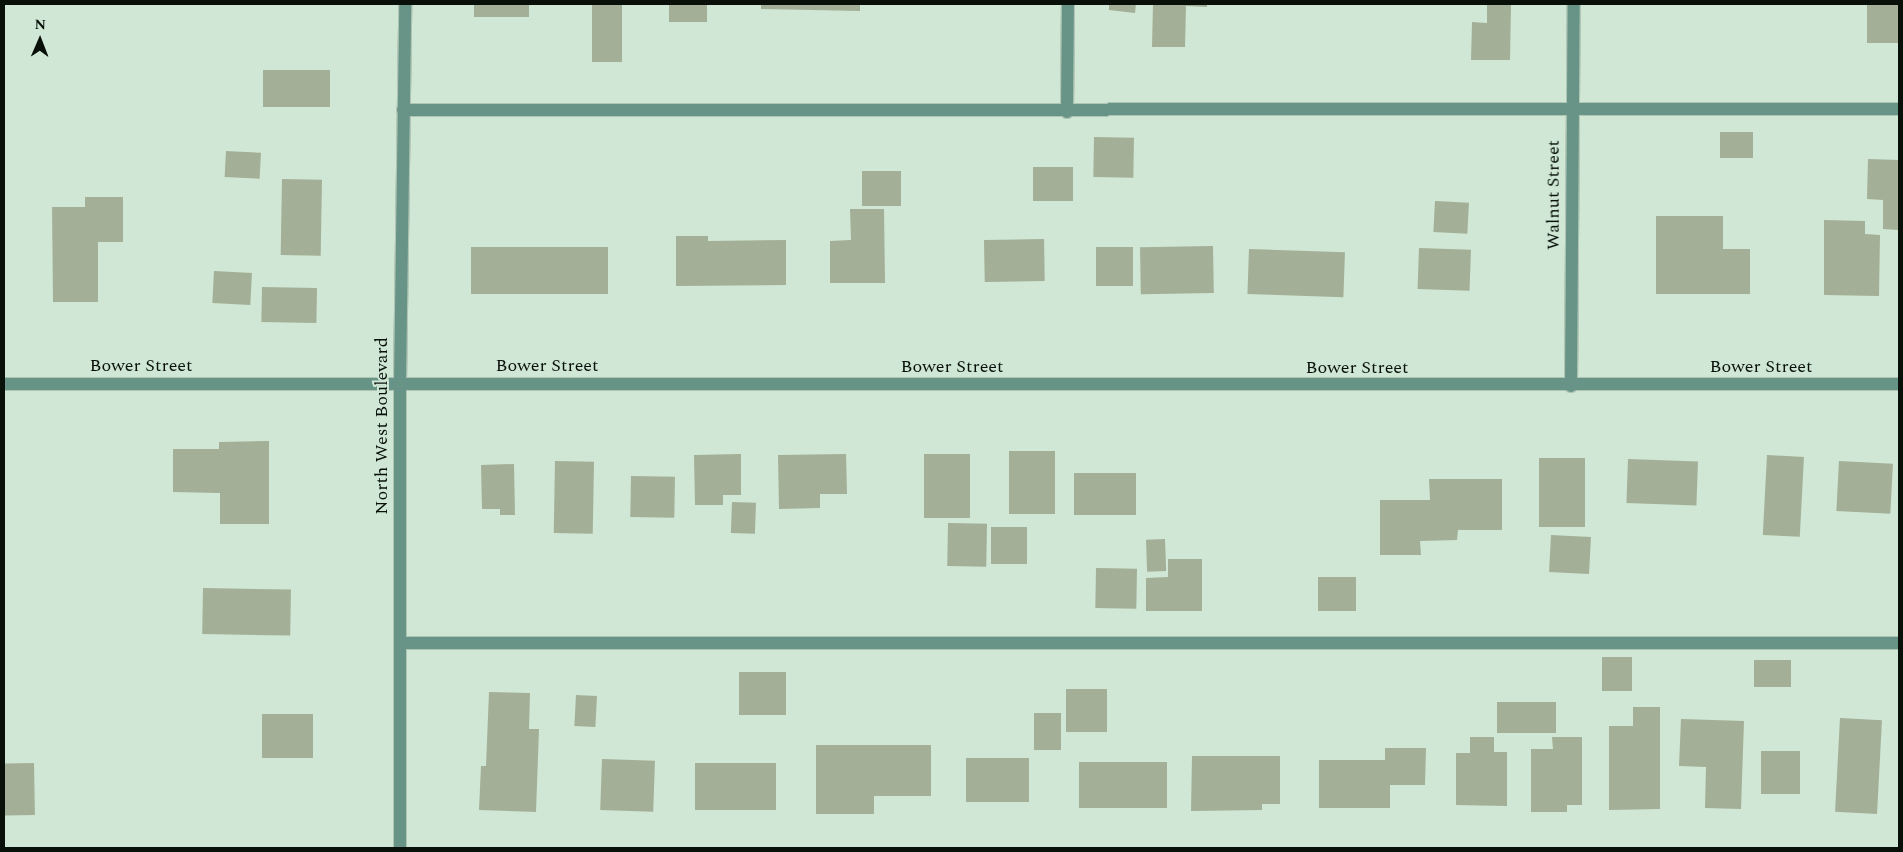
<!DOCTYPE html>
<style>
body{margin:0}
#map{position:relative;width:1903px;height:852px;overflow:hidden;background:#cfe7d4;font-family:Spectral,serif}
div>[style]{position:absolute}
[style*='--x']{left:calc(var(--x)*1px);top:calc(var(--y)*1px);width:calc(var(--w)*1px);rotate:calc(var(--a)*1deg)}
.building>*{inset:0;background:#a4af97;transform-origin:0 0}
.roads{filter:drop-shadow(1px 0 #afc5b4) drop-shadow(-1px 0 #afc5b4) drop-shadow(0 1px #afc5b4) drop-shadow(0 -1px #afc5b4)}
.minor>*{height:12px;margin:-6px;padding:0 6px;transform-origin:6px;border-radius:6px;background:#689387}
span{translate:-50% -50%;white-space:nowrap;text-align:center;line-height:1.15;-webkit-text-stroke:4px #cfe7d4;paint-order:stroke}
.street-label{font-size:18px;color:#081009}
.frame{position:absolute;inset:0;border:5px solid #081009;pointer-events:none}
.north{position:absolute;left:15px;top:15px;width:50px;height:50px;-webkit-text-stroke:4px #cfe7d4;paint-order:stroke;rotate:1deg;font-size:14px;font-weight:700;line-height:20px;text-align:center;color:#081009}
.north::after{content:'';display:block;margin:auto;width:18px;height:22px;background:#081009;clip-path:polygon(50% 0,100% 100%,50% 72%,0 100%)}
</style>
<div id="map">
<div class="building">
<div style="left:474px;top:4px;width:55px;height:13px"></div>
<div style="left:592px;top:4px;width:30px;height:58px"></div>
<div style="left:669px;top:4px;width:38px;height:18px"></div>
<div style="clip-path:polygon(761px 4px,860px 4px,860px 11px,761px 9px)"></div>
<div style="clip-path:polygon(1109px 4px,1136px 4px,1135px 13px,1109px 10px)"></div>
<div style="clip-path:polygon(1153px 4px,1207px 4px,1207px 7px,1186px 6px,1185px 47px,1152px 47px)"></div>
<div style="clip-path:polygon(1487px 4px,1511px 4px,1510px 60px,1471px 60px,1472px 22px,1487px 23px)"></div>
<div style="left:1867px;top:4px;width:32px;height:39px"></div>
<div style="left:263px;top:70px;width:67px;height:37px"></div>
<div style="left:1720px;top:132px;width:33px;height:26px"></div>
<div style="left:1094px;top:137px;width:40px;height:40px;rotate:1deg"></div>
<div style="left:226px;top:151px;width:35px;height:26px;rotate:3deg"></div>
<div style="clip-path:polygon(1868px 159px,1899px 160px,1899px 230px,1883px 229px,1883px 200px,1867px 199px)"></div>
<div style="left:1033px;top:167px;width:40px;height:34px"></div>
<div style="left:862px;top:171px;width:39px;height:35px"></div>
<div style="left:282px;top:179px;width:40px;height:76px;rotate:1deg"></div>
<div style="clip-path:polygon(85px 197px,123px 197px,123px 242px,98px 242px,98px 302px,53px 302px,52px 207px,85px 207px)"></div>
<div style="left:1435px;top:201px;width:34px;height:31px;rotate:3deg"></div>
<div style="clip-path:polygon(850px 209px,884px 209px,885px 283px,830px 283px,830px 241px,851px 240px)"></div>
<div style="clip-path:polygon(1656px 216px,1723px 216px,1723px 249px,1750px 249px,1750px 294px,1656px 294px)"></div>
<div style="clip-path:polygon(1824px 220px,1865px 221px,1865px 234px,1880px 235px,1879px 296px,1824px 295px)"></div>
<div style="clip-path:polygon(676px 236px,708px 236px,708px 241px,786px 240px,786px 285px,676px 286px)"></div>
<div style="left:1044px;top:239px;width:42px;height:60px;rotate:89deg"></div>
<div style="left:1213px;top:246px;width:47px;height:73px;rotate:89deg"></div>
<div style="left:471px;top:247px;width:137px;height:47px"></div>
<div style="left:1133px;top:247px;width:39px;height:37px;rotate:90deg"></div>
<div style="left:1419px;top:248px;width:52px;height:41px;rotate:2deg"></div>
<div style="left:1249px;top:249px;width:96px;height:45px;rotate:2deg"></div>
<div style="left:214px;top:271px;width:38px;height:32px;rotate:3deg"></div>
<div style="left:262px;top:287px;width:55px;height:35px;rotate:1deg"></div>
<div style="clip-path:polygon(269px 441px,269px 524px,220px 524px,220px 493px,173px 492px,173px 449px,219px 449px,219px 442px)"></div>
<div style="left:1009px;top:451px;width:46px;height:63px"></div>
<div style="clip-path:polygon(741px 454px,741px 495px,723px 495px,723px 505px,695px 505px,694px 455px)"></div>
<div style="clip-path:polygon(846px 454px,847px 494px,820px 494px,820px 508px,779px 509px,778px 455px)"></div>
<div style="left:924px;top:454px;width:46px;height:64px"></div>
<div style="left:1767px;top:455px;width:37px;height:80px;rotate:3deg"></div>
<div style="left:1539px;top:458px;width:46px;height:69px"></div>
<div style="left:1628px;top:459px;width:70px;height:44px;rotate:2deg"></div>
<div style="left:555px;top:461px;width:39px;height:72px;rotate:1deg"></div>
<div style="left:1839px;top:461px;width:54px;height:50px;rotate:3deg"></div>
<div style="clip-path:polygon(514px 464px,515px 515px,500px 515px,500px 509px,482px 509px,481px 465px)"></div>
<div style="left:1074px;top:473px;width:62px;height:42px"></div>
<div style="left:631px;top:476px;width:44px;height:41px;rotate:1deg"></div>
<div style="clip-path:polygon(1429px 479px,1502px 479px,1502px 530px,1458px 530px,1457px 540px,1420px 541px,1421px 555px,1380px 555px,1380px 500px,1430px 500px)"></div>
<div style="left:732px;top:502px;width:24px;height:31px;rotate:2deg"></div>
<div style="left:948px;top:523px;width:39px;height:43px;rotate:1deg"></div>
<div style="left:991px;top:527px;width:36px;height:37px"></div>
<div style="left:1551px;top:535px;width:40px;height:37px;rotate:3deg"></div>
<div style="left:1165px;top:539px;width:32px;height:19px;rotate:88deg"></div>
<div style="clip-path:polygon(1168px 559px,1202px 559px,1202px 611px,1146px 611px,1146px 578px,1168px 577px)"></div>
<div style="left:1096px;top:568px;width:41px;height:40px;rotate:1deg"></div>
<div style="left:1318px;top:577px;width:38px;height:34px"></div>
<div style="left:203px;top:588px;width:88px;height:46px;rotate:1deg"></div>
<div style="left:1602px;top:657px;width:30px;height:34px"></div>
<div style="left:1754px;top:660px;width:37px;height:27px"></div>
<div style="left:739px;top:672px;width:47px;height:43px"></div>
<div style="left:1066px;top:689px;width:41px;height:43px"></div>
<div style="clip-path:polygon(489px 692px,530px 693px,529px 729px,539px 729px,536px 812px,479px 810px,481px 766px,486px 766px)"></div>
<div style="left:576px;top:695px;width:21px;height:31px;rotate:3deg"></div>
<div style="left:1497px;top:702px;width:59px;height:31px"></div>
<div style="clip-path:polygon(1633px 707px,1660px 707px,1660px 809px,1609px 810px,1609px 726px,1633px 726px)"></div>
<div style="left:1034px;top:713px;width:27px;height:37px"></div>
<div style="left:313px;top:714px;width:44px;height:51px;rotate:90deg"></div>
<div style="left:1840px;top:718px;width:42px;height:94px;rotate:3deg"></div>
<div style="clip-path:polygon(1681px 719px,1744px 721px,1741px 809px,1705px 808px,1706px 767px,1679px 766px)"></div>
<div style="clip-path:polygon(1470px 737px,1494px 737px,1494px 752px,1507px 752px,1507px 806px,1456px 805px,1456px 753px,1470px 753px)"></div>
<div style="clip-path:polygon(1552px 737px,1582px 737px,1582px 805px,1567px 805px,1567px 812px,1531px 812px,1531px 749px,1553px 749px)"></div>
<div style="clip-path:polygon(816px 745px,931px 745px,931px 796px,874px 796px,874px 814px,816px 814px)"></div>
<div style="clip-path:polygon(1385px 748px,1426px 748px,1425px 785px,1390px 785px,1390px 808px,1319px 808px,1319px 760px,1385px 760px)"></div>
<div style="left:1761px;top:751px;width:39px;height:43px"></div>
<div style="clip-path:polygon(1192px 756px,1280px 756px,1280px 804px,1262px 804px,1262px 810px,1191px 811px)"></div>
<div style="left:966px;top:758px;width:63px;height:44px"></div>
<div style="left:602px;top:759px;width:53px;height:51px;rotate:2deg"></div>
<div style="left:1079px;top:762px;width:88px;height:46px"></div>
<div style="left:34px;top:763px;width:52px;height:30px;rotate:89deg"></div>
<div style="left:695px;top:763px;width:81px;height:47px"></div>
</div>
<div class="roads">
<div class="minor">
<div style="--x:403;--y:110;--w:1496;--a:-0.04"></div>
<div style="--x:1067;--y:112;--w:108;--a:-89.5"></div>
<div style="--x:4;--y:384;--w:1895;--a:0"></div>
<div style="--x:1571;--y:386;--w:382;--a:-89.6"></div>
<div style="--x:400;--y:643;--w:1499;--a:0"></div>
<div style="--x:400;--y:848;--w:465;--a:-90"></div>
<div style="--x:400;--y:383;--w:379;--a:-89.2"></div>
</div>
</div>
<div class="street-label">
<span style="left:1554px;top:195px;rotate:-90deg">Walnut Street</span>
<span style="left:141px;top:366px">Bower Street</span>
<span style="left:547px;top:366px">Bower Street</span>
<span style="left:952px;top:367px">Bower Street</span>
<span style="left:1761px;top:367px">Bower Street</span>
<span style="left:1357px;top:368px">Bower Street</span>
<span style="left:382px;top:426px;rotate:-90deg">North West Boulevard</span>
</div>
<div class="frame"></div>
<div class="north">N</div>
</div>
